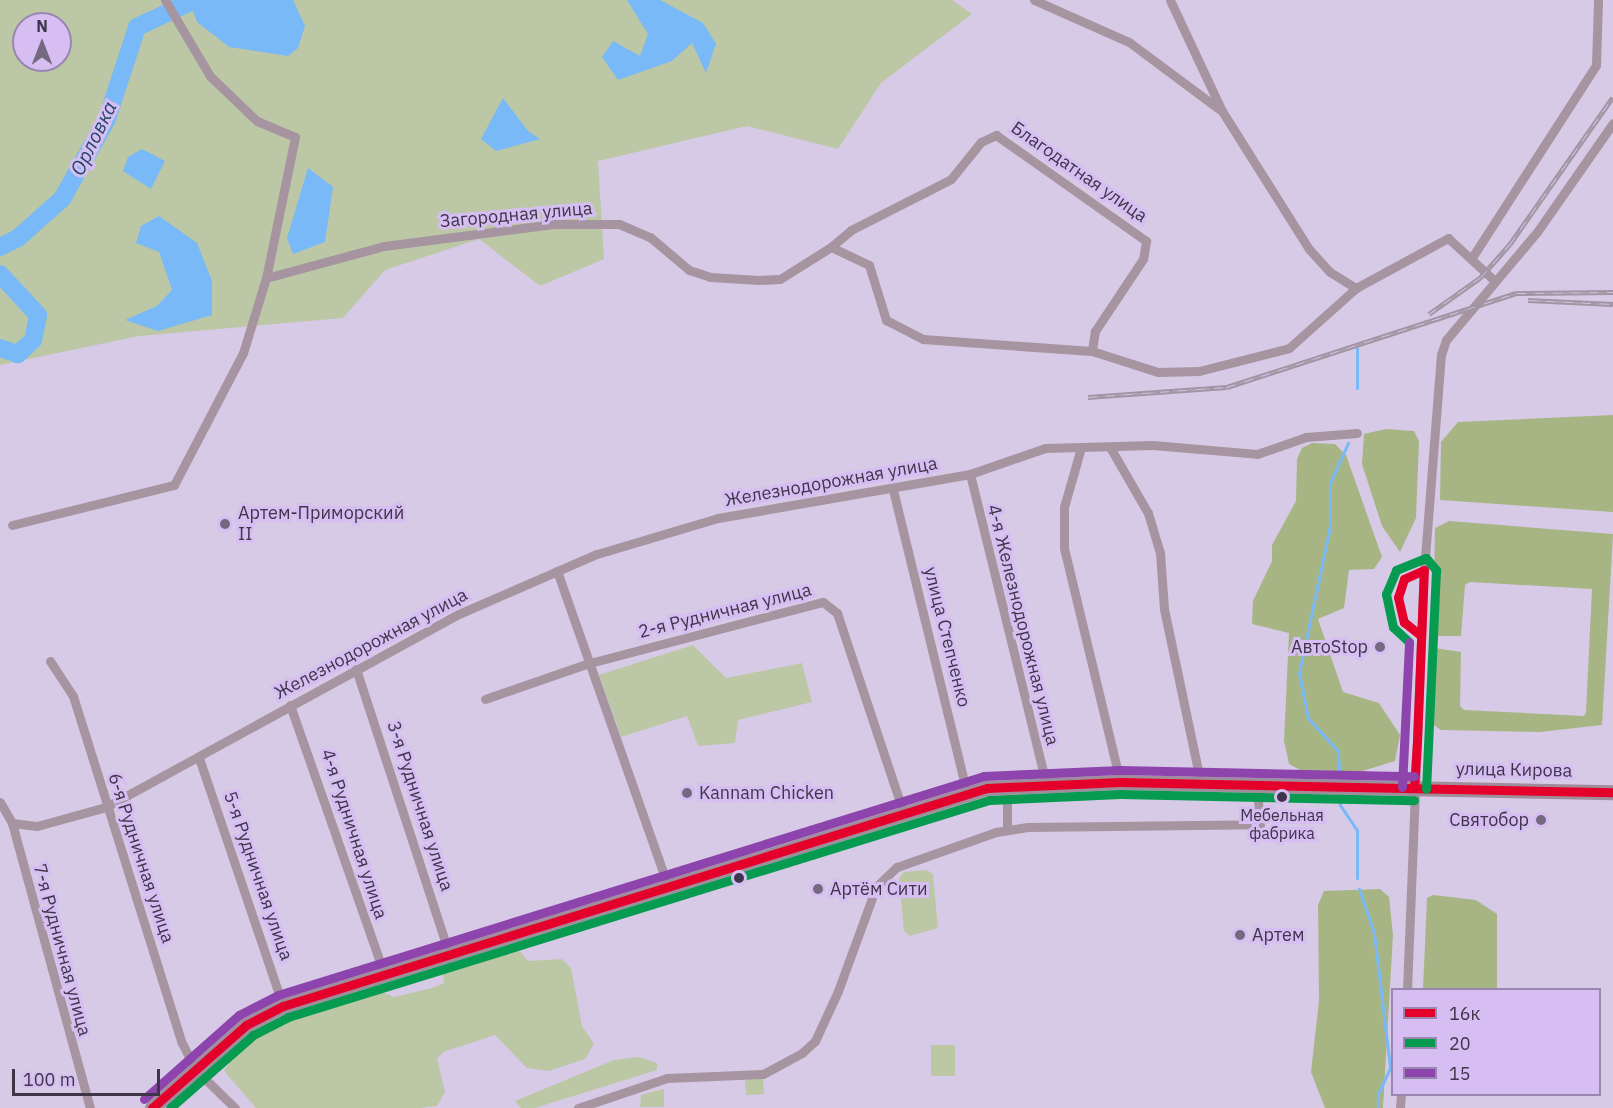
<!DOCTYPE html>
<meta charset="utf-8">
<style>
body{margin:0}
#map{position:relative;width:1613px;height:1108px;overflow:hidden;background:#d7cae6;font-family:"IBM Plex Sans",sans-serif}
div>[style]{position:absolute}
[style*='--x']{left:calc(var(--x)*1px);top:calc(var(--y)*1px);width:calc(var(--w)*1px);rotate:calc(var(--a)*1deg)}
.green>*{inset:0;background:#bcc8a5;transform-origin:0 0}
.forest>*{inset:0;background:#a7b584}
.water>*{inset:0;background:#79b9f7}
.stream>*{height:3px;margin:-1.5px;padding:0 1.5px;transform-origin:1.5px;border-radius:1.5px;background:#79b9f7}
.river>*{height:18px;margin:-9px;padding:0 9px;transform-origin:9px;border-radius:9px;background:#79b9f7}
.minor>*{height:9px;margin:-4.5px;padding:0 4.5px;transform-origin:4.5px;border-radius:4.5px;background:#a695a0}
.primary>*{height:15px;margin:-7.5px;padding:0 7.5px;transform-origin:7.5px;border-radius:7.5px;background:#a08d9b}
.rail>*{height:5px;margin-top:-2.5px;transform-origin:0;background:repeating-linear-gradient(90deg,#d6bef2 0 9px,#a195a2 0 18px);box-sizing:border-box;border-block:2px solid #a195a2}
.bus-1>*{height:9px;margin:-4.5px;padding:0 4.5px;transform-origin:4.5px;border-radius:4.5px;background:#e4002b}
.bus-2>*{height:9px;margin:-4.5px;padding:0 4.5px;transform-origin:4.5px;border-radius:4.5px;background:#069b50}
.bus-3>*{height:9px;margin:-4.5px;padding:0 4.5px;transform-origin:4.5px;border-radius:4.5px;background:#8e44ad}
.dots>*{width:16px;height:16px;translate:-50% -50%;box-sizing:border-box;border:3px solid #d6bef2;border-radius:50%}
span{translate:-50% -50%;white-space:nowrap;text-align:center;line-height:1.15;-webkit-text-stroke:6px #d6bef2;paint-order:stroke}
.bus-label{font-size:16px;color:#3f354a}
.street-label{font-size:18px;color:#3f354a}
.poi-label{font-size:18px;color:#3f354a}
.left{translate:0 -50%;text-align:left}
.right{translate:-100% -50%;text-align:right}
.water-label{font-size:20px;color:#214767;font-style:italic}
.legend{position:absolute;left:1391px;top:988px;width:210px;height:108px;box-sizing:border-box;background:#d6bef2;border:2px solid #9a87af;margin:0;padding:8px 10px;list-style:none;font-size:18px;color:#3f354a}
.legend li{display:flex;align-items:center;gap:12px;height:30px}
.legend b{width:30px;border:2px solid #9a87af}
.north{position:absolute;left:12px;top:12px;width:60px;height:60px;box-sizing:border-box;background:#d6bef2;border:2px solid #9a87af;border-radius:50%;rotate:0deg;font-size:16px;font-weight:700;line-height:24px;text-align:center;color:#3f354a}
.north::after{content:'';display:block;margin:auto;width:21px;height:27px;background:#746981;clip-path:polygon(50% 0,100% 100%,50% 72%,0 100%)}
.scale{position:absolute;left:12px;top:1069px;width:148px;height:27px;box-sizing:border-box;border:3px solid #3f354a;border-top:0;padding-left:8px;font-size:18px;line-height:21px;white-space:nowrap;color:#3f354a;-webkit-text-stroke:4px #d6bef2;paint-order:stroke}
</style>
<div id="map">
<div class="green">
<div style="clip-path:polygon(evenodd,0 0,952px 0,972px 14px,881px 83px,838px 149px,747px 126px,598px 161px,604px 259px,540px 286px,479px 239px,385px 270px,343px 318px,139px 336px,0 365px,0 0,24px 24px,60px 24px,60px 60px,24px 60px,24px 24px)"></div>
<div style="clip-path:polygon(693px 645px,726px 678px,802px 663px,812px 702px,738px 720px,735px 743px,698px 746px,687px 716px,621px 737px,599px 675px)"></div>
<div style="clip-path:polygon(927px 870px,933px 874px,938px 928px,910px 936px,904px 931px,899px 878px,904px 872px)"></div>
<div style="clip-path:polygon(517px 948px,528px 961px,562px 959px,571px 968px,582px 1026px,594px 1044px,585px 1059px,549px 1071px,527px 1068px,495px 1035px,443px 1052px,437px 1059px,445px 1092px,437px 1106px,420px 1108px,256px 1108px,224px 1071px,239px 1048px,299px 1016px,377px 990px,394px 997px,432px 988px,444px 983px,442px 969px)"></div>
<div style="left:931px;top:1045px;width:24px;height:31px"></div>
<div style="clip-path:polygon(639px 1057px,657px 1063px,657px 1070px,535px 1108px,521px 1108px,515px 1101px,614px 1060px)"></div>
<div style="left:763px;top:1078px;width:16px;height:18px;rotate:86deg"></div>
<div style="clip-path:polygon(664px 1089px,664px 1107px,640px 1107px,641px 1095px)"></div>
</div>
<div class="forest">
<div style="clip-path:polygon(1613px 415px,1613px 512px,1440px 500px,1441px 442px,1458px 422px)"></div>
<div style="clip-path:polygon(1386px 429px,1414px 431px,1419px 441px,1416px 518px,1400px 552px,1382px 526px,1362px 464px,1364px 434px)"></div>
<div style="clip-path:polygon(1312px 443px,1335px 444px,1346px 455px,1382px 557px,1374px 569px,1349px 570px,1344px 608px,1318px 619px,1343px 692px,1379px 703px,1400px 735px,1395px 761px,1353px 774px,1304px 772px,1289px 764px,1284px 741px,1289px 633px,1252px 624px,1253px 601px,1272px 561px,1272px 545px,1296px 501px,1297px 459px,1302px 448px)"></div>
<div style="clip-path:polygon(1449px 521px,1613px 534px,1602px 725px,1540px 732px,1441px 730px,1428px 721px,1429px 652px,1435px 648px,1461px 652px,1460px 706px,1464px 710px,1584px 716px,1586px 712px,1592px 589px,1470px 582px,1465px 585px,1461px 636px,1433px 636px,1435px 528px)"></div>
<div style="clip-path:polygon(1324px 891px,1380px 889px,1389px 897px,1393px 935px,1383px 1108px,1325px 1108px,1311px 1072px,1319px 1001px,1318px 905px)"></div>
<div style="clip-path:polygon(1433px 895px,1476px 900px,1497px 914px,1497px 989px,1423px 989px,1427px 898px)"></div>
</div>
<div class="water">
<div style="clip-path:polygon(189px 0,293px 0,305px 26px,298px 48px,288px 56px,229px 47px,197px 22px)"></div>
<div style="clip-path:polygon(627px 0,660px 0,703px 23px,716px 44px,706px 73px,692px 43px,672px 61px,618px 80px,602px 57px,613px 41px,640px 56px,648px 34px)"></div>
<div style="clip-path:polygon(503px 98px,528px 131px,540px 139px,496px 151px,481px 139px)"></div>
<div style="clip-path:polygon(142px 149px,165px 161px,151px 189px,123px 171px,128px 157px)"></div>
<div style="clip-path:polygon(308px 168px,333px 187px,325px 242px,293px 254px,287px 238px)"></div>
<div style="clip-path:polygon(159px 216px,197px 243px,212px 281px,212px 315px,158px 331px,125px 320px,157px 306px,172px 290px,159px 252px,136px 243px,141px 226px)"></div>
</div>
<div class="stream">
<div style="--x:1357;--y:348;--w:40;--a:90"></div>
<div style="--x:1340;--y:783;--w:32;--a:-94"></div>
<div style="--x:1338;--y:751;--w:45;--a:-132.3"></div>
<div style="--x:1308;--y:718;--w:46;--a:-101.3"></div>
<div style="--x:1299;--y:673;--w:150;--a:-78.1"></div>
<div style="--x:1330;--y:526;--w:43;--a:-90"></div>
<div style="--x:1330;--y:483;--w:44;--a:-65.8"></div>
<div style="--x:1340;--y:793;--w:12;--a:90"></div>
<div style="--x:1340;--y:805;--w:30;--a:56"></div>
<div style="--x:1357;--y:830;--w:48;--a:90"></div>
<div style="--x:1359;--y:889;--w:46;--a:71.2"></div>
<div style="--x:1374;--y:933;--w:136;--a:83.2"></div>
<div style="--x:1390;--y:1068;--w:29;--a:115"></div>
<div style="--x:1378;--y:1094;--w:14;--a:90"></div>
</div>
<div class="river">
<div style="--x:0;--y:247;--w:20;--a:-27"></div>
<div style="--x:18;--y:238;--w:59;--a:-41.6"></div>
<div style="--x:62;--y:199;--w:92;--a:-60.6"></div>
<div style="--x:107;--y:119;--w:97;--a:-71.9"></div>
<div style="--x:137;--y:27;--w:64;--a:-25"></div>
<div style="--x:0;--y:274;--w:56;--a:47.2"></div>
<div style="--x:38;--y:315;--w:25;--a:101"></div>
<div style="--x:33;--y:340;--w:21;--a:137"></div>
<div style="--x:18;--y:354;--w:19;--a:-162"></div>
</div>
<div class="minor">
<div style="--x:165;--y:0;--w:88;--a:59.4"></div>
<div style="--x:210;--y:76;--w:65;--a:43.8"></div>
<div style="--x:257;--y:121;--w:41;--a:22.8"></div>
<div style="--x:295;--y:137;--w:144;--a:101.6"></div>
<div style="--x:1034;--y:0;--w:104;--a:23.9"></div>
<div style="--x:1129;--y:42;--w:112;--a:36.7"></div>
<div style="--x:1170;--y:0;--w:123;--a:64.9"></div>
<div style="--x:1222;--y:111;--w:163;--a:57.8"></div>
<div style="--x:1309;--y:249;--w:31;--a:48"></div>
<div style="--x:1330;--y:272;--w:31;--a:32"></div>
<div style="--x:1356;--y:288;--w:105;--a:-28.5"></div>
<div style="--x:1448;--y:238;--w:64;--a:42.5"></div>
<div style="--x:831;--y:247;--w:26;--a:-40"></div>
<div style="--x:851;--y:230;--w:112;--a:-27"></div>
<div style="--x:951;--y:179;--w:48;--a:-51"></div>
<div style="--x:981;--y:142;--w:17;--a:-25"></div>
<div style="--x:996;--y:135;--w:184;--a:35.2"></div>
<div style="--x:1146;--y:241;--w:18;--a:99"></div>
<div style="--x:1143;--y:259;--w:87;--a:123.7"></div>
<div style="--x:1095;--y:331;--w:20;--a:99"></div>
<div style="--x:1473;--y:256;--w:227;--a:-57.2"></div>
<div style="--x:1596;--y:65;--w:65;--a:-88.2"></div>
<div style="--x:1111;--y:449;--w:74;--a:60"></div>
<div style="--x:1148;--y:513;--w:42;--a:73.3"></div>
<div style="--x:1160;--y:553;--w:56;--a:85.9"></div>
<div style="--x:1164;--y:609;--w:180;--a:78.1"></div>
<div style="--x:1080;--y:451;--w:58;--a:105.9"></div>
<div style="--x:1064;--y:507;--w:41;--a:90"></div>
<div style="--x:1064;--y:548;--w:241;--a:76.5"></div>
<div style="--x:970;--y:474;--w:318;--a:76.2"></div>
<div style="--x:893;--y:490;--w:312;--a:76.3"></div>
<div style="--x:12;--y:525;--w:167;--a:-13.9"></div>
<div style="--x:174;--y:485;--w:149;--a:-62.4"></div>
<div style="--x:243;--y:353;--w:78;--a:-73"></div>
<div style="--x:266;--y:278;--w:122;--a:-15.2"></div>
<div style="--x:384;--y:246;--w:171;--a:-7.4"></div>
<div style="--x:554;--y:224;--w:65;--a:0"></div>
<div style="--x:619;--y:224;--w:34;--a:23"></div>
<div style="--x:650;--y:237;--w:51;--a:40.2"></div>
<div style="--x:689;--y:270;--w:22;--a:18"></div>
<div style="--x:710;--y:277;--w:49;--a:3.5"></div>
<div style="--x:759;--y:280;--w:21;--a:-3"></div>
<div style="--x:780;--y:279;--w:60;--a:-32.1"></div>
<div style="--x:831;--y:247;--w:42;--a:25.3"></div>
<div style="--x:869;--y:265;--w:58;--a:72.8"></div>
<div style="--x:886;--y:320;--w:42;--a:27.2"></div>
<div style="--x:923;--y:339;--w:169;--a:4.1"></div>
<div style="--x:1092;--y:351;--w:69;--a:17.7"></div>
<div style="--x:1158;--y:372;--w:41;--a:-1.4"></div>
<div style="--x:1199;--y:371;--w:93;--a:-14.3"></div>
<div style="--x:1289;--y:348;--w:90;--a:-41.8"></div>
<div style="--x:557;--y:571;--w:334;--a:70.6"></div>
<div style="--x:50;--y:661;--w:42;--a:56.7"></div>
<div style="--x:73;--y:696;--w:364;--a:72.6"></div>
<div style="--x:182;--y:1043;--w:29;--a:63"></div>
<div style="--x:195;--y:1069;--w:56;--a:44.3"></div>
<div style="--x:356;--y:669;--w:300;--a:71.9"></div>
<div style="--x:485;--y:699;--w:107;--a:-19.1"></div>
<div style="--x:586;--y:664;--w:245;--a:-14.7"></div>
<div style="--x:823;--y:602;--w:18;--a:38"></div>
<div style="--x:837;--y:613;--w:212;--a:71.6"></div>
<div style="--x:290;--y:705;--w:285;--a:70.7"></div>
<div style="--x:199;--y:758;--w:262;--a:71.3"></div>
<div style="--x:1007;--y:785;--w:45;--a:90"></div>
<div style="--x:0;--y:802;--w:24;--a:60"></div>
<div style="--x:12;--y:823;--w:295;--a:74.7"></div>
<div style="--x:12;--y:823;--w:25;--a:7"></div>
<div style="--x:37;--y:826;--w:72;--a:-15.4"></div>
<div style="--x:106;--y:807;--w:405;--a:-28.7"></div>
<div style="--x:461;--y:613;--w:148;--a:-23.5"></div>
<div style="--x:597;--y:554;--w:126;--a:-16.6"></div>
<div style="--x:718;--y:518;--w:256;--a:-9.9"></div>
<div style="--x:970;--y:474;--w:79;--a:-19.1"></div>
<div style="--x:1045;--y:448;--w:108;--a:-1.6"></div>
<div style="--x:1153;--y:445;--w:104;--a:4.9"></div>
<div style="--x:1257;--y:454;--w:52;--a:-19.1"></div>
<div style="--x:1306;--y:437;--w:51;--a:-4.5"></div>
<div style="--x:1407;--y:990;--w:420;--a:-87.7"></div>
<div style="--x:1424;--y:570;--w:216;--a:-85.5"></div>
<div style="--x:1441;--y:355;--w:16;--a:-72"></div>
<div style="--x:1446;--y:340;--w:141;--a:-49.9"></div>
<div style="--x:1537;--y:232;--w:133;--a:-55.1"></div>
<div style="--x:578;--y:1108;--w:94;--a:-18.6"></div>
<div style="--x:667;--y:1078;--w:96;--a:-2.4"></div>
<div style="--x:763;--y:1074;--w:44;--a:-28.3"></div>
<div style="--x:802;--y:1053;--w:18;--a:-43"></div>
<div style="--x:815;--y:1041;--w:55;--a:-65.3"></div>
<div style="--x:838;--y:991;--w:111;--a:-69.9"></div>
<div style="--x:876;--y:887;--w:29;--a:-44"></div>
<div style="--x:897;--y:867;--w:105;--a:-19.5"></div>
<div style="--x:996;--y:832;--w:32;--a:-9"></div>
<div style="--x:1028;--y:827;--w:232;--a:-0.7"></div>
<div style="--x:1260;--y:824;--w:37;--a:-95"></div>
<div style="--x:1400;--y:1108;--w:14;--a:-86"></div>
</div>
<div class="primary">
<div style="--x:152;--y:1108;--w:125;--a:-41.4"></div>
<div style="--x:246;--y:1025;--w:42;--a:-27.2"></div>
<div style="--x:283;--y:1006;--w:737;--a:-17.21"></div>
<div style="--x:987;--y:788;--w:133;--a:-2.6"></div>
<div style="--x:1120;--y:782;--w:493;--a:1.2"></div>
</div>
<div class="rail">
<div style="--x:1528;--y:300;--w:85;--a:2.7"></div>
<div style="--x:1429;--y:314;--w:64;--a:-35.4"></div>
<div style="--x:1481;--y:277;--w:44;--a:-48.7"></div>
<div style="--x:1510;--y:244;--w:179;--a:-55"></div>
<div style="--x:1088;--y:397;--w:139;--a:-4.1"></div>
<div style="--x:1227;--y:387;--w:305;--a:-18"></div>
<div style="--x:1517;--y:293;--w:96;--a:-0.6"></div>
</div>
<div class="bus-1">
<div style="--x:1414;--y:788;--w:47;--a:-86.3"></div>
<div style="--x:1417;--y:741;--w:171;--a:-87.7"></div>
<div style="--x:1424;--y:570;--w:22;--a:156"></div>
<div style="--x:1404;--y:579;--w:19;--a:108"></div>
<div style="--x:1398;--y:597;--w:26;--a:77"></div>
<div style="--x:1404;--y:622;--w:22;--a:39"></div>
<div style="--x:152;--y:1108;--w:125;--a:-41.4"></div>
<div style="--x:246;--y:1025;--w:42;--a:-27.2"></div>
<div style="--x:283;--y:1006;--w:737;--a:-17.21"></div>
<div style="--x:987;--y:788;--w:133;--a:-2.6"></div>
<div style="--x:1120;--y:782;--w:493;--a:1.2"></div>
</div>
<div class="bus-2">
<div style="--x:1409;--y:642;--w:22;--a:-137"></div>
<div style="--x:1393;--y:627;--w:34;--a:-102"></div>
<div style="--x:1386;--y:594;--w:26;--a:-67"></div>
<div style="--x:1396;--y:570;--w:32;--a:-22"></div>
<div style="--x:1426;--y:558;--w:16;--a:50"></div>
<div style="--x:1436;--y:570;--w:219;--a:92.6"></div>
<div style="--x:170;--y:1108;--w:111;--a:-41.3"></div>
<div style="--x:253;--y:1035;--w:39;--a:-27"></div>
<div style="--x:288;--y:1017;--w:734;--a:-17.2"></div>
<div style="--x:989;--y:800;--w:131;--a:-2.6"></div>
<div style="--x:1120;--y:794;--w:294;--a:1.2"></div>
</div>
<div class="bus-3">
<div style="--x:1402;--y:787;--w:145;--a:-87.2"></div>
<div style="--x:144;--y:1099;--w:127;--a:-41.5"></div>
<div style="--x:239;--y:1015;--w:44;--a:-27.1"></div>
<div style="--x:278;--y:995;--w:739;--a:-17.23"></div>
<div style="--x:984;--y:776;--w:136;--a:-2.5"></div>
<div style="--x:1120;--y:770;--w:294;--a:1.2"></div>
</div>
<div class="dots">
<div style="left:225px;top:524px;background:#746981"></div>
<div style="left:1380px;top:647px;background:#746981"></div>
<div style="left:687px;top:793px;background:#746981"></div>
<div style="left:1282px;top:797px;background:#3f354a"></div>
<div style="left:1541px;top:820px;background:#746981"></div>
<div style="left:739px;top:878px;background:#3f354a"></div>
<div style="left:818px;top:889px;background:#746981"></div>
<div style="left:1240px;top:935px;background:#746981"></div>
</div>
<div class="bus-label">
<span style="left:1282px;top:824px">Мебельная<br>фабрика</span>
</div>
<div class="street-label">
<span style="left:1079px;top:172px;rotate:35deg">Благодатная улица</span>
<span style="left:516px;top:215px;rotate:-5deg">Загородная улица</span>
<span style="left:831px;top:482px;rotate:-10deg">Железнодорожная улица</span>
<span style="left:725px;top:611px;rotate:-14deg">2-я Рудничная улица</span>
<span style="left:1023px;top:625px;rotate:76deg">4-я Железнодорожная улица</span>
<span style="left:947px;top:637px;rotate:76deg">улица Степченко</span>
<span style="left:371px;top:644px;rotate:-28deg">Железнодорожная улица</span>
<span style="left:1514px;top:770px;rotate:1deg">улица Кирова</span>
<span style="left:420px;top:806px;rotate:72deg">3-я Рудничная улица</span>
<span style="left:354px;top:834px;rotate:72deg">4-я Рудничная улица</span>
<span style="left:141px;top:858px;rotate:72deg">6-я Рудничная улица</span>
<span style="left:258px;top:876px;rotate:71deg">5-я Рудничная улица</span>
<span style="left:62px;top:950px;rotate:75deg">7-я Рудничная улица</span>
</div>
<div class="poi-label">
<span class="left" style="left:238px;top:524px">Артем-Приморский<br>II</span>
<span class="right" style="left:1368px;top:647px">АвтоStop</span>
<span class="left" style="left:699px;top:793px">Kannam Chicken</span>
<span class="right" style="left:1529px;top:820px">Святобор</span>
<span class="left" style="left:830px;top:889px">Артём Сити</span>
<span class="left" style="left:1252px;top:935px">Артем</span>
</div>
<div class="water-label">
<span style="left:93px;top:138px;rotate:-64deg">Орловка</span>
</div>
<ul class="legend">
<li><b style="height:8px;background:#e4002b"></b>16к</li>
<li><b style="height:8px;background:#069b50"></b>20</li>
<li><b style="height:8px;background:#8e44ad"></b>15</li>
</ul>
<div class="north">N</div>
<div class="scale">100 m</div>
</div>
